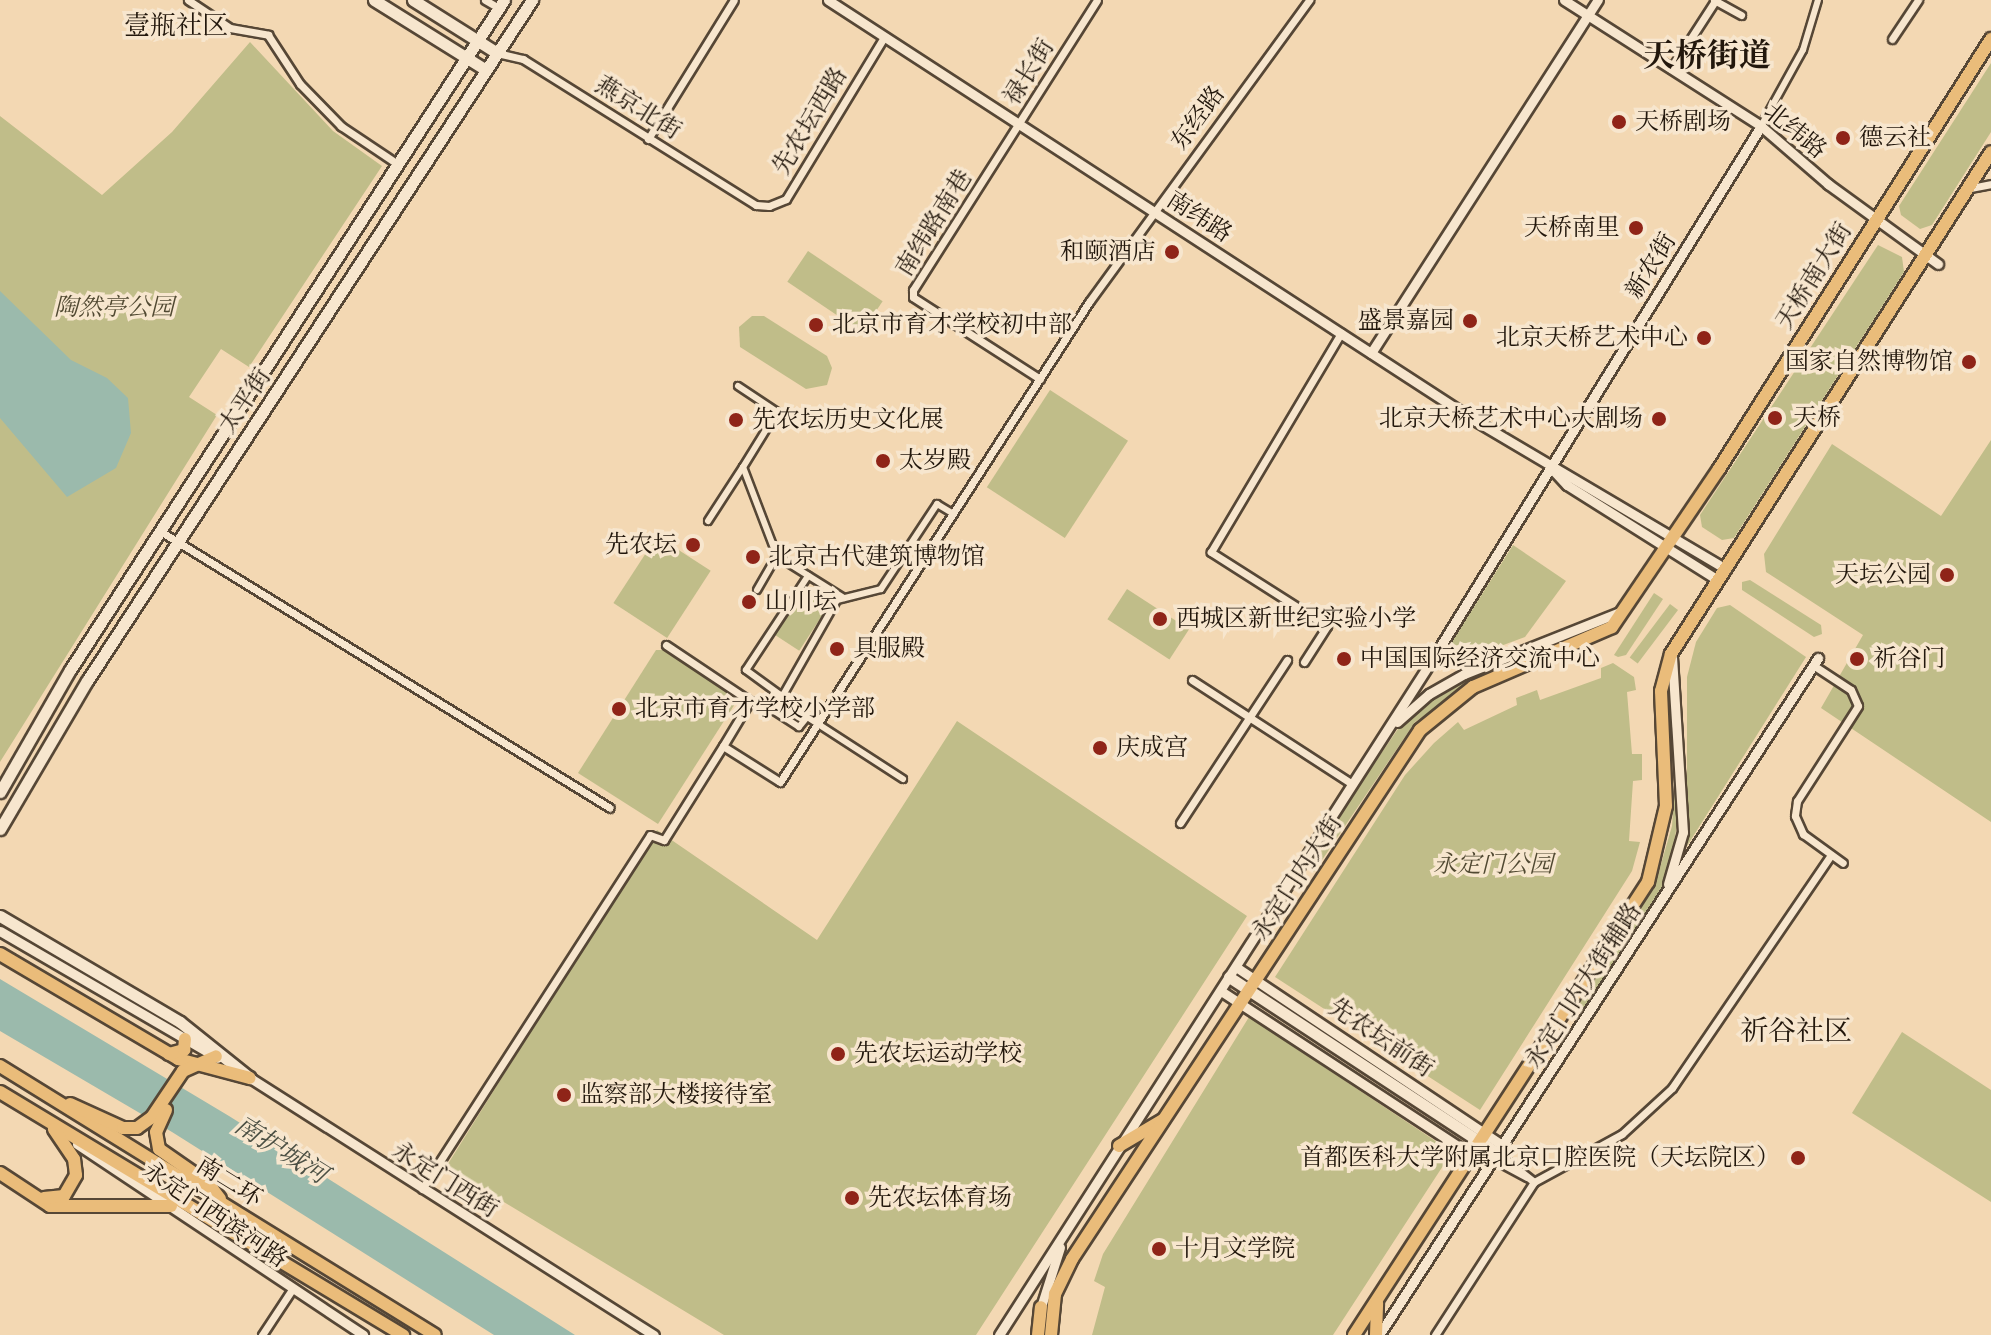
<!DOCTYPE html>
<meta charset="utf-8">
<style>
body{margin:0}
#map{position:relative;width:1991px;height:1335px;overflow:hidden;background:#f3d8b3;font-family:"IM FELL Great Primer","Noto Serif SC",serif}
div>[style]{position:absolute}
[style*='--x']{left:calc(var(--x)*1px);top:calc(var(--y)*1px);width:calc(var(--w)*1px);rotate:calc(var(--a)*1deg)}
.green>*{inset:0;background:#c0bd89;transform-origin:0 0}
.water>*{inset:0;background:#9bbaac}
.roads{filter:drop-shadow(2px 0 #564736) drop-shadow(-2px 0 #564736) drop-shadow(0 2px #564736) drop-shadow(0 -2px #564736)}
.pedestrian>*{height:6px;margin:-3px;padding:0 3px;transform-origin:3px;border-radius:3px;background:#f7e6ce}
.minor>*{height:7px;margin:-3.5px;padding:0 3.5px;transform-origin:3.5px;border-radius:3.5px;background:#f7e6ce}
.tertiary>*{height:9px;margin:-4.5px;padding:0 4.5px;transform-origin:4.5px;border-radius:4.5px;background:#f7e6ce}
.secondary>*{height:11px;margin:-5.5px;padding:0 5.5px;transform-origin:5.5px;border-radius:5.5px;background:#f7e6ce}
.primary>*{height:12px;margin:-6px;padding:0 6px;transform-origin:6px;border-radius:6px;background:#eabc7a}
.trunk>*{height:12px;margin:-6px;padding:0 6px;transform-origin:6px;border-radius:6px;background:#eabc7a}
.dots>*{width:22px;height:22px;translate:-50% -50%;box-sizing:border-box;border:4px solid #f7e6ce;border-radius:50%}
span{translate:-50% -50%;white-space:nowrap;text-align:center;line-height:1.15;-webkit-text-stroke:7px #f7e6ce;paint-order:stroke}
.street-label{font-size:24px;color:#22170c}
.poi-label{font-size:24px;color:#22170c}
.left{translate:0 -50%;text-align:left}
.right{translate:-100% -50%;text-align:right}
.park-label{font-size:24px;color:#514932;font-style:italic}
.neighbourhood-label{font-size:26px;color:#22170c}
.water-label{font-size:26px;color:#4c5044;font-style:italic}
.quarter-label{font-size:28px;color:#22170c}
.district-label{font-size:32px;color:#22170c;font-weight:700}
</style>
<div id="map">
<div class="green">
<div style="clip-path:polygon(250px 42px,333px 131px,382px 166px,249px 367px,221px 349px,189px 397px,217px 415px,0 762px,0 116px,102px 195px,172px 132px)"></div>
<div style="clip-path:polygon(1991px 63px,1991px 132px,1932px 225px,1920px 229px,1901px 215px,1899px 206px)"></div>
<div style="clip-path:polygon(1878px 245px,1902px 257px,1904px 272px,1734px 538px,1722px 540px,1702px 527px,1700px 515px)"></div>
<div style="left:808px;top:251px;width:90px;height:37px;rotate:34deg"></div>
<div style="clip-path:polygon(752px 316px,764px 316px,827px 356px,832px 368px,827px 385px,806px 389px,740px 347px,739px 327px)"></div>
<div style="left:1050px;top:390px;width:93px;height:116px;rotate:33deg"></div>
<div style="clip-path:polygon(1991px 440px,1991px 822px,1821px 708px,1863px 635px,1766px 572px,1764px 554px,1832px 444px,1941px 516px)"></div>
<div style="left:657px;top:536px;width:64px;height:80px;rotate:33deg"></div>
<div style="clip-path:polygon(1513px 545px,1566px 581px,1525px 637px,1479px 654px,1448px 648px)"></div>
<div style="clip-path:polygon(1750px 580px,1821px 625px,1822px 634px,1814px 637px,1742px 590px,1742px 582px)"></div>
<div style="left:1127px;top:589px;width:74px;height:36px;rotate:33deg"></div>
<div style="left:801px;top:591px;width:31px;height:51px;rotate:33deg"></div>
<div style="clip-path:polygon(1654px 593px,1663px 599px,1626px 655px,1618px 657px,1614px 655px)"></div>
<div style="left:1670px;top:604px;width:10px;height:67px;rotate:37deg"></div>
<div style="clip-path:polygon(1730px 605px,1806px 657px,1687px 846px,1687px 677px,1696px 642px,1717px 608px)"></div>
<div style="clip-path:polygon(656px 650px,668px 650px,740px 696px,658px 824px,578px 773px)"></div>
<div style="clip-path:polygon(1613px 663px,1634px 677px,1636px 690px,1627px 692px,1632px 754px,1642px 754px,1642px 780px,1633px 781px,1629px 841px,1640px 842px,1632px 871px,1480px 1110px,1275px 977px,1405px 775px,1434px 743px,1458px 722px,1464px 730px,1517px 705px,1516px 698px,1537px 690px,1540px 700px,1601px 678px,1601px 668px)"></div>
<div style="clip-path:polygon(1499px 665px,1415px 722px,1314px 872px,1304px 866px,1400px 726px,1453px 684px)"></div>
<div style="clip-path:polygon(957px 721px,1247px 916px,976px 1335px,724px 1335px,446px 1167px,657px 830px,817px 940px)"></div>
<div style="clip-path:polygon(1676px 773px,1677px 825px,1669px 870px,1652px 911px,1583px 1014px,1576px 1009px,1655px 885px,1672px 826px)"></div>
<div style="clip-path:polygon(1249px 1017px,1452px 1152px,1333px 1335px,1092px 1335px,1105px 1287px,1094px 1281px,1103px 1254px)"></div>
<div style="clip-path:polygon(1902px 1032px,1991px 1090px,1991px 1202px,1852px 1113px)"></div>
</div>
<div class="water">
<div style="clip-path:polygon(0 291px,71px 360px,107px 378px,128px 398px,131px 433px,116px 468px,67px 497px,0 418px)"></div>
<div style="clip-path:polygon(0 979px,229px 1116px,575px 1335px,494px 1335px,172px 1132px,0 1031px)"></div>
</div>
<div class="roads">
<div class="pedestrian">
<div style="--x:1761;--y:126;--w:87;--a:-61.1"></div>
<div style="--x:1803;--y:50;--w:52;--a:-73.3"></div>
<div style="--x:738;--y:386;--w:47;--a:33.7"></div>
<div style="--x:777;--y:412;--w:65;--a:121.7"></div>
<div style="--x:743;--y:467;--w:95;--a:69.1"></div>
<div style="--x:777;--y:556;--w:79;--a:32.1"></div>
<div style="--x:708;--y:521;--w:64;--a:-57.1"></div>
<div style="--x:757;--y:590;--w:39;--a:-60"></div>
<div style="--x:783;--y:697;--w:46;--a:-143.9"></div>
<div style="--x:746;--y:670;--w:113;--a:-56.6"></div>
<div style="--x:903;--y:779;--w:114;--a:-147.1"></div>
<div style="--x:807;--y:717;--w:13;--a:129"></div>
<div style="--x:799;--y:727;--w:30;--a:-147"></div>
<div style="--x:774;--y:711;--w:128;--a:-60.4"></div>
<div style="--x:837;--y:600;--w:45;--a:-14"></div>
<div style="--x:881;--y:589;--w:102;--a:-56.6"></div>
<div style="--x:937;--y:504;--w:17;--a:31"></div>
</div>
<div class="minor">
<div style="--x:188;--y:0;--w:50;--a:33.7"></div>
<div style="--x:230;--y:28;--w:39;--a:10"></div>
<div style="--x:268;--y:35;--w:59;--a:56.9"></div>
<div style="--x:300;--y:84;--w:59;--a:45.7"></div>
<div style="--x:341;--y:126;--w:66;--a:33.9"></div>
<div style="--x:485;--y:0;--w:16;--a:30"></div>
<div style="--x:1714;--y:0;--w:31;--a:29"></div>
<div style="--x:1892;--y:39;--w:47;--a:-56.3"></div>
<div style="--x:497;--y:53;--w:27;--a:13"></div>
<div style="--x:523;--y:59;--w:275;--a:32.1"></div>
<div style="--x:756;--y:205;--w:13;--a:4"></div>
<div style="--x:769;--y:206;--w:18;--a:-22"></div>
<div style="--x:786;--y:199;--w:189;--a:-58.8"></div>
<div style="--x:1671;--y:69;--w:81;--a:-57.1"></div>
<div style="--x:648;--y:139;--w:163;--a:-58.3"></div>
<div style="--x:1971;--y:188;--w:20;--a:-11"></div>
<div style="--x:1040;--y:379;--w:151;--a:-147.2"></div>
<div style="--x:913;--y:297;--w:7;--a:-90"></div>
<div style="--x:913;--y:290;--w:343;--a:-57.6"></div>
<div style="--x:160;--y:531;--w:528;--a:31.61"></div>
<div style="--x:666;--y:645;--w:101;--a:33.7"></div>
<div style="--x:750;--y:701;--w:52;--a:121"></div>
<div style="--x:1304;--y:662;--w:43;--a:-57.4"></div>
<div style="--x:1327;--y:626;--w:138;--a:-147.5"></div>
<div style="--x:1211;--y:552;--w:255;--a:-59.3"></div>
<div style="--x:1813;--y:665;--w:45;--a:33.3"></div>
<div style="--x:1851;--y:690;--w:17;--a:66"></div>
<div style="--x:1858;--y:706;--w:113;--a:122.7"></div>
<div style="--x:1797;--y:801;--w:15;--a:98"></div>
<div style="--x:1795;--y:816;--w:20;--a:66"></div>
<div style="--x:1803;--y:834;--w:49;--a:35.9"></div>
<div style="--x:1192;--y:680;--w:191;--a:33"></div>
<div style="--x:1180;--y:823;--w:195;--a:-56.7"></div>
<div style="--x:1497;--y:1153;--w:47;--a:38.1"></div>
<div style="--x:1493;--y:1159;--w:38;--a:28"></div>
<div style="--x:422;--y:1189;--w:421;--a:-57.2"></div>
<div style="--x:650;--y:835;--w:15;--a:20"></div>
<div style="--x:664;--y:840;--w:111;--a:-57.9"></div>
<div style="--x:723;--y:746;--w:67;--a:32.3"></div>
<div style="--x:780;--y:782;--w:571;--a:-57.23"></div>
<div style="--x:1089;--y:302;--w:374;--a:-53.9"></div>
<div style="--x:262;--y:1335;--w:53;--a:-56.6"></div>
<div style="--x:1435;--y:1335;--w:182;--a:-57.1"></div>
<div style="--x:1534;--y:1182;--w:100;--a:-28.6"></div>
<div style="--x:1622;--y:1134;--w:68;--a:-42.6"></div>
<div style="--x:1672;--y:1088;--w:282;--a:-55.7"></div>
</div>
<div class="tertiary">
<div style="--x:828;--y:0;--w:771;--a:33.03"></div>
<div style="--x:1474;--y:420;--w:293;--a:30.6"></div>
<div style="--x:1564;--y:0;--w:234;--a:32.6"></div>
<div style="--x:1761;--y:126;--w:89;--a:40.9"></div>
<div style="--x:1828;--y:184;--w:136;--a:36"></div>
<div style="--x:1371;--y:353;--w:420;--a:-57.3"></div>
<div style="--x:1552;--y:469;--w:22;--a:47"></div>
<div style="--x:1567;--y:485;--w:178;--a:32.2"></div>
<div style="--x:1435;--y:655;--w:51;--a:11.3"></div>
<div style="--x:1397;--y:722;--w:43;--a:-41.2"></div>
<div style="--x:1429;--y:694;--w:40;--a:-29.7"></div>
<div style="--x:1464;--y:674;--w:170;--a:-21.7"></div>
<div style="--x:1668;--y:884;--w:54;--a:-73.9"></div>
<div style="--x:1683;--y:832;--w:174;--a:-93.6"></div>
<div style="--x:0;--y:931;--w:252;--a:30.2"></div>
<div style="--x:1236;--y:967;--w:320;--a:33.8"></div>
<div style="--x:1221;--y:991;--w:319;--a:33.2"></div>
<div style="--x:244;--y:1074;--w:486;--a:32.5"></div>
<div style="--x:77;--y:1144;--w:344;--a:33.7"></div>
<div style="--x:1039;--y:1313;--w:69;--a:-72.3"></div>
<div style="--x:999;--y:1335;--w:808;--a:-57.33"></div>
<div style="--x:1435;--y:655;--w:621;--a:-58.36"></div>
<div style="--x:1379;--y:1335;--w:807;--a:-57.04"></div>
</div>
<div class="secondary">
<div style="--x:374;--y:0;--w:132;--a:32"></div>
<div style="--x:413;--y:0;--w:99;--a:32.2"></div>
<div style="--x:0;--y:792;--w:141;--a:-60.2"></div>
<div style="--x:70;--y:670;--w:798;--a:-57.07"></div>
<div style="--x:0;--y:829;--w:172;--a:-59.6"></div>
<div style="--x:87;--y:681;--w:814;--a:-56.84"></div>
<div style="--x:0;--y:916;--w:209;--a:30.5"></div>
<div style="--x:180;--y:1022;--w:90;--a:38.7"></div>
<div style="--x:1229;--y:977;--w:321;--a:33.3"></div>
</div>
<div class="primary">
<div style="--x:1119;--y:1146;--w:51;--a:-30.6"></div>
<div style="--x:1038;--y:1335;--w:28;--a:-84"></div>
<div style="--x:1051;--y:1335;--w:41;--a:-84.4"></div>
<div style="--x:1055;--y:1294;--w:39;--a:-64"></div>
<div style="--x:1072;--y:1259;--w:633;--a:-56.66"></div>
<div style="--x:1420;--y:730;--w:68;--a:-39.1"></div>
<div style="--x:1473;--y:687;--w:151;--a:-23.3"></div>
<div style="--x:1612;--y:627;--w:191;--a:-55.9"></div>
<div style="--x:1719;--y:469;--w:509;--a:-57.68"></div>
<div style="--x:1354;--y:1335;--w:540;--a:-57.02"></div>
<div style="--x:1648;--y:882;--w:78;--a:-76.7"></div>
<div style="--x:1666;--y:806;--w:115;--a:-92.5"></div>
<div style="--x:1661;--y:691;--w:38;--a:-75"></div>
<div style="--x:1671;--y:654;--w:595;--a:-57.48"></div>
<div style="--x:1376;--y:1335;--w:32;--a:-88"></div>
</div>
<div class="trunk">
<div style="--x:0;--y:954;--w:207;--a:30.5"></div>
<div style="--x:178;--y:1059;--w:74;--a:14.8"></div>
<div style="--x:169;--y:1054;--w:16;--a:-15"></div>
<div style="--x:184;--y:1050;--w:11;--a:-85"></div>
<div style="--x:0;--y:1066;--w:511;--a:31.73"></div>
<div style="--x:0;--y:1092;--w:471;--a:31.1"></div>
<div style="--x:70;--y:1104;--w:58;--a:24.4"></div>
<div style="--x:123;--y:1128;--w:14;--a:0"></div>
<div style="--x:137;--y:1128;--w:19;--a:-36"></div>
<div style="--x:152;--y:1117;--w:55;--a:-56"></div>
<div style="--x:183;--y:1071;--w:36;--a:-24"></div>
<div style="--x:166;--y:1110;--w:24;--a:114"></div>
<div style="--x:156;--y:1132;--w:17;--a:80"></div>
<div style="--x:159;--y:1149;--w:60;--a:34.8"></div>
<div style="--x:208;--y:1183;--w:20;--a:53"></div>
<div style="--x:0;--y:1173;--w:60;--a:33.4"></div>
<div style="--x:50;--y:1206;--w:121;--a:0"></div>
<div style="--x:44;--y:1198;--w:20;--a:-6"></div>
<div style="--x:64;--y:1196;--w:24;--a:-60"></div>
<div style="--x:76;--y:1175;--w:16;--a:-97"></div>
<div style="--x:74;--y:1159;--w:36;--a:-124"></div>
</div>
</div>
<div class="dots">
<div style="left:1619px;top:122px;background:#8f2418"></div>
<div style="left:1843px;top:138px;background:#8f2418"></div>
<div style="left:1636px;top:228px;background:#8f2418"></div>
<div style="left:1172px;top:252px;background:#8f2418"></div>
<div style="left:1470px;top:321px;background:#8f2418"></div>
<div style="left:816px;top:325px;background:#8f2418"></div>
<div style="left:1704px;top:338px;background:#8f2418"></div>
<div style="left:1969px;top:362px;background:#8f2418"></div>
<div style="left:1775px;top:418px;background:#8f2418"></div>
<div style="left:1659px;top:419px;background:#8f2418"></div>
<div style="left:736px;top:420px;background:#8f2418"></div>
<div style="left:883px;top:461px;background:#8f2418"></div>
<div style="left:693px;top:545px;background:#8f2418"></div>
<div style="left:753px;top:557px;background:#8f2418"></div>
<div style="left:1947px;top:575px;background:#8f2418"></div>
<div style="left:749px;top:602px;background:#8f2418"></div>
<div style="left:1160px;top:619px;background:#8f2418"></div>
<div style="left:837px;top:649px;background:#8f2418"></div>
<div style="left:1344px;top:659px;background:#8f2418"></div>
<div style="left:1857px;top:659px;background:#8f2418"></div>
<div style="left:619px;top:709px;background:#8f2418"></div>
<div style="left:1100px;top:748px;background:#8f2418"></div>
<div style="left:838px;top:1054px;background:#8f2418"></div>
<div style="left:564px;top:1095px;background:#8f2418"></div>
<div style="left:1798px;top:1158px;background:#8f2418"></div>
<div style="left:852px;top:1198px;background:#8f2418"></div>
<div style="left:1159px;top:1249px;background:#8f2418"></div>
</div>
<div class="street-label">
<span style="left:1029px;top:72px;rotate:-58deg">禄长街</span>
<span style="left:638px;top:108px;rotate:32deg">燕京北街</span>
<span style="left:1198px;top:118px;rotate:-54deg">东经路</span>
<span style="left:810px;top:121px;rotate:-59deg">先农坛西路</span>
<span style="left:1795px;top:131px;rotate:39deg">北纬路</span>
<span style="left:1199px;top:217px;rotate:33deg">南纬路</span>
<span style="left:934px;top:223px;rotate:-58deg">南纬路南巷</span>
<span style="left:1651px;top:266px;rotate:-58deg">新农街</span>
<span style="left:1814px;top:276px;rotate:-58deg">天桥南大街</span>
<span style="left:245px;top:401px;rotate:-56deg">太平街</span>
<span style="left:1297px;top:878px;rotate:-57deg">永定门内大街</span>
<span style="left:1583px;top:986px;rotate:-57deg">永定门内大街辅路</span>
<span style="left:1381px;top:1038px;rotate:34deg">先农坛前街</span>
<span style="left:445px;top:1180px;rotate:32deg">永定门西街</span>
<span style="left:229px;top:1182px;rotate:32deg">南二环</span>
<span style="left:215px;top:1215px;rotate:34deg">永定门西滨河路</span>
</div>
<div class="poi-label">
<span class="left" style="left:1635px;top:122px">天桥剧场</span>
<span class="left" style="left:1859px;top:138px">德云社</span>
<span class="right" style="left:1620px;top:228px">天桥南里</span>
<span class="right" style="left:1156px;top:252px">和颐酒店</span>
<span class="right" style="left:1454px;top:321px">盛景嘉园</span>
<span class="left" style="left:832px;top:325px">北京市育才学校初中部</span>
<span class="right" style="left:1688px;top:338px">北京天桥艺术中心</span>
<span class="right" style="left:1953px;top:362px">国家自然博物馆</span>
<span class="left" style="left:1793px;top:418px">天桥</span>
<span class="right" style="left:1643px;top:419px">北京天桥艺术中心大剧场</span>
<span class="left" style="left:752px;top:420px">先农坛历史文化展</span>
<span class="left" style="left:899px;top:461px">太岁殿</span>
<span class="right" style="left:677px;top:545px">先农坛</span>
<span class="left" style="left:769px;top:557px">北京古代建筑博物馆</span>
<span class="right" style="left:1931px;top:575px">天坛公园</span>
<span class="left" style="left:765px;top:602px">山川坛</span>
<span class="left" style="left:1176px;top:619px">西城区新世纪实验小学</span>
<span class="left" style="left:853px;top:649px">具服殿</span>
<span class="left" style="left:1360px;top:659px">中国国际经济交流中心</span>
<span class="left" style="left:1873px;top:659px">祈谷门</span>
<span class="left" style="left:635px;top:709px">北京市育才学校小学部</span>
<span class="left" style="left:1116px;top:748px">庆成宫</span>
<span class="left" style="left:854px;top:1054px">先农坛运动学校</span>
<span class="left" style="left:580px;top:1095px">监察部大楼接待室</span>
<span class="right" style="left:1780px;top:1158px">首都医科大学附属北京口腔医院（天坛院区）</span>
<span class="left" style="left:868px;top:1198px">先农坛体育场</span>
<span class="left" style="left:1175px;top:1249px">十月文学院</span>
</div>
<div class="park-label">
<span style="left:114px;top:308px">陶然亭公园</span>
<span style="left:1493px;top:865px">永定门公园</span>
</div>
<div class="neighbourhood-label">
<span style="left:176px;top:26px">壹瓶社区</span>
</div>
<div class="water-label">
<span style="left:281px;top:1150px;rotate:32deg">南护城河</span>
</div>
<div class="quarter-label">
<span style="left:1796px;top:1031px">祈谷社区</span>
</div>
<div class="district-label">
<span style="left:1707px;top:56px">天桥街道</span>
</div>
</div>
